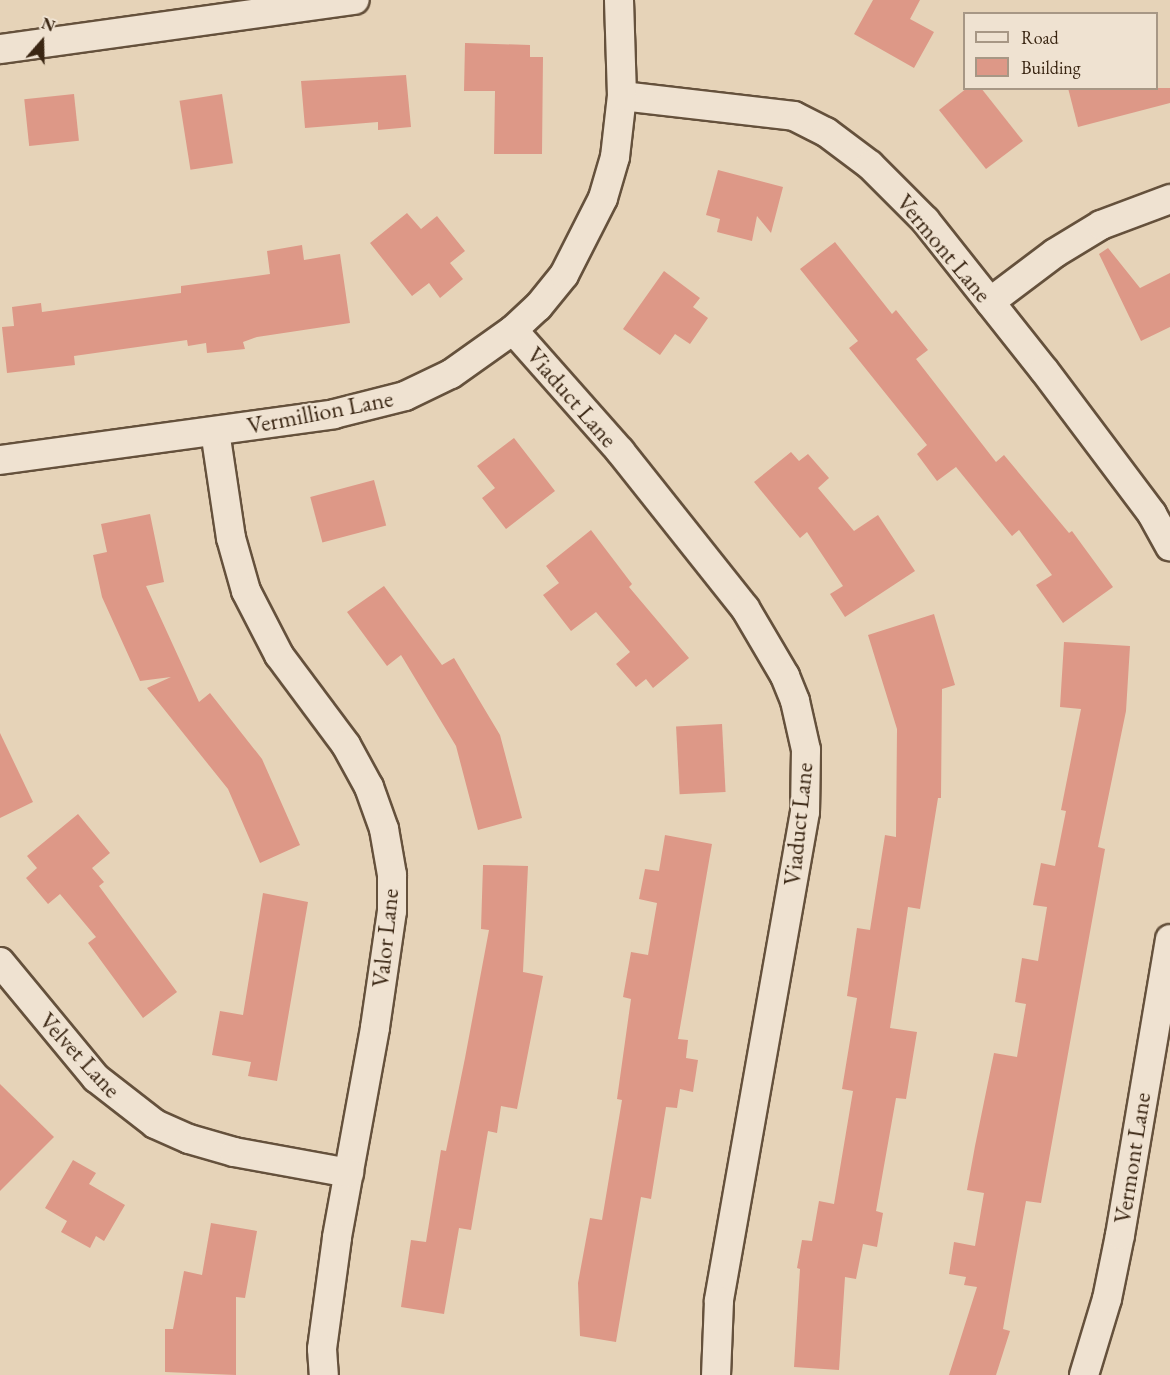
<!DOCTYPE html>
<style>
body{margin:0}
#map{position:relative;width:1170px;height:1375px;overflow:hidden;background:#e6d3b8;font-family:"EB Garamond",serif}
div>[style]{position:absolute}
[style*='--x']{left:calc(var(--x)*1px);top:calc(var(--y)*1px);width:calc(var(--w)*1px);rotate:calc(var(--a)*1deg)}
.building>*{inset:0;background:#dd9887;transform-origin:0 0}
.roads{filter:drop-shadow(2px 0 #65513c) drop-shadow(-2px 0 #65513c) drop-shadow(0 2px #65513c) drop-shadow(0 -2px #65513c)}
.minor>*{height:28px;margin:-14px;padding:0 14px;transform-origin:14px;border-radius:14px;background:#efe2d1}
span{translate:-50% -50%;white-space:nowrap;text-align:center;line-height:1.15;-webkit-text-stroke:4.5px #efe2d1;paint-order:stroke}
.street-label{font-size:24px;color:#3a2613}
.legend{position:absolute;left:963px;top:12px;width:195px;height:78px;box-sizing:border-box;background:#efe2d1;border:2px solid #a79785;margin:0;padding:8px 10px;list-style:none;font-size:18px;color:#3a2613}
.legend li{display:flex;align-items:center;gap:12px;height:30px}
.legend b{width:30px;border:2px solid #a79785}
.north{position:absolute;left:12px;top:12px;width:60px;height:60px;-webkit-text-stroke:4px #efe2d1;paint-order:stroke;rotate:20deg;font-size:16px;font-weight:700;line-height:24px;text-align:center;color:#3a2613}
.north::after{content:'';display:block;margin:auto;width:21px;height:27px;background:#3a2613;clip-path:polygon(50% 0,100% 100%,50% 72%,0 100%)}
</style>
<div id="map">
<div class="building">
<div style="clip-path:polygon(873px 0,920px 0,910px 19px,934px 32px,914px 68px,854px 34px)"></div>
<div style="clip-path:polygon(465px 43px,530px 45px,530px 57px,543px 57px,542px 154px,494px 154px,495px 91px,464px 91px)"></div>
<div style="clip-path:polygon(406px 75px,411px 127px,378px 130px,378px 122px,305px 128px,301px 81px)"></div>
<div style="clip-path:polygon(967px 88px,981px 88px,1023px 141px,986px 169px,939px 110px)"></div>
<div style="clip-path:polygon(1068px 88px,1170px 88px,1170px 103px,1078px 127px)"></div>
<div style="left:74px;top:94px;width:47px;height:50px;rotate:84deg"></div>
<div style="left:222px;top:94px;width:70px;height:43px;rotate:81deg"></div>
<div style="clip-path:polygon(718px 170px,783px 187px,771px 233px,757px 216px,752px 241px,717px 232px,720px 219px,706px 215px)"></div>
<div style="clip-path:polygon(407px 213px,421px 229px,437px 216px,465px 251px,450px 263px,463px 279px,440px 298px,429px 283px,412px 296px,370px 243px)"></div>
<div style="clip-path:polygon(835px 242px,892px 314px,896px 310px,928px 350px,916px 359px,996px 462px,1004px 455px,1069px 533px,1072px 531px,1113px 587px,1063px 623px,1036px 585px,1052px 575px,1019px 530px,1012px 536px,956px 467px,937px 481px,917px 454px,927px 445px,849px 348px,858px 341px,800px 269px)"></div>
<div style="clip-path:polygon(302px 245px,304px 260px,340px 254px,350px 323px,257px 337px,243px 342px,245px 349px,207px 353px,206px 343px,188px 346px,187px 340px,74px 356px,75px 365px,7px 373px,2px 327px,14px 326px,12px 307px,41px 303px,42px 312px,181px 293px,181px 286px,270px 274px,267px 251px)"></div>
<div style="clip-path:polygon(1108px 248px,1140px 288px,1170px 273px,1170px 327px,1141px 341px,1099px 254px)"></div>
<div style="clip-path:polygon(664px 271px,700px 298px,693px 307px,708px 318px,690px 344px,675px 334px,660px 355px,623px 329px)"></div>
<div style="clip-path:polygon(514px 438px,555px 491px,506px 529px,482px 498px,495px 488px,477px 466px)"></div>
<div style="clip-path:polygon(791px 452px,799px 461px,808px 454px,829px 478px,818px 488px,854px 531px,878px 515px,915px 571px,845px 617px,830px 594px,843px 586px,807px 532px,800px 538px,754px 482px)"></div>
<div style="left:374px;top:480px;width:47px;height:66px;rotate:75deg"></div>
<div style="clip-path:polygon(150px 514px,164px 582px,146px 586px,199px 702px,210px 693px,262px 759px,300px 845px,260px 863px,228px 789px,147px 688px,171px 677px,140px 681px,102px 597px,93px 555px,107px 552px,101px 524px)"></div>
<div style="clip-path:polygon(591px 530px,632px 584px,629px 587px,689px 658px,653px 688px,646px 679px,636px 687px,616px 664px,630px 652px,596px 612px,571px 631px,543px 595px,559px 583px,546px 566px)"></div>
<div style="clip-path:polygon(384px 586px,442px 665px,454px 658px,500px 735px,522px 818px,478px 830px,456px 746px,401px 655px,387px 666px,347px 612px)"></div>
<div style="clip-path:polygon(934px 614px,955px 685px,942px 689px,941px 798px,938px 798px,920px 909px,908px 907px,890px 1028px,917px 1032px,906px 1099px,896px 1098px,876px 1211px,883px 1213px,877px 1247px,863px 1244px,856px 1279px,845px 1277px,839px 1370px,794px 1367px,800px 1269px,797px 1268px,802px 1240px,812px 1241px,819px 1201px,834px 1204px,853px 1091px,842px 1089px,857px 998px,847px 996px,857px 928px,870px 930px,885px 835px,896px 837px,897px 729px,868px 635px)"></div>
<div style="clip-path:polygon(1064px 642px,1130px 646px,1126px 711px,1098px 847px,1105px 849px,1041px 1203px,1026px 1201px,1003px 1329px,1010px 1331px,996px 1375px,949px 1375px,977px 1287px,964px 1285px,966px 1277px,949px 1274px,954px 1242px,975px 1246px,984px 1193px,967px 1190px,975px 1146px,994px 1053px,1017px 1057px,1026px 1004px,1015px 1002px,1022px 958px,1038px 961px,1047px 907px,1033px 905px,1041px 863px,1055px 866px,1066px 811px,1061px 810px,1081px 709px,1060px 707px)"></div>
<div style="left:722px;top:724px;width:68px;height:46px;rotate:87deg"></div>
<div style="clip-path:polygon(0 733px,33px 802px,0 818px)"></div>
<div style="clip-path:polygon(78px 814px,110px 853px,92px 868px,104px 882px,99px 886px,177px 992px,143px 1018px,88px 943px,96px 937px,60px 894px,48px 904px,26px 878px,37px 868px,27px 856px)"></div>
<div style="clip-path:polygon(665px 835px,712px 844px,678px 1039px,688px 1040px,686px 1058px,698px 1060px,693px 1092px,680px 1089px,677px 1108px,666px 1107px,651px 1199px,641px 1197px,616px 1342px,580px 1336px,578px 1283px,590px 1218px,602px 1220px,622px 1100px,617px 1099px,631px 999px,623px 997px,631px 952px,648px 955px,657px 903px,639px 899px,645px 869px,659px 871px)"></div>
<div style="clip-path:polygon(483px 865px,528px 866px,523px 972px,543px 976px,517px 1109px,501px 1106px,497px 1133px,488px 1131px,471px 1230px,459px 1228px,444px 1314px,401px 1307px,411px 1240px,426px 1242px,441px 1150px,446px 1151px,465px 1058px,489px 930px,481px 929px)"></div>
<div style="clip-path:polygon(263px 893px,308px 902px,277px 1081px,248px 1076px,251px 1062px,212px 1055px,220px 1011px,243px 1015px)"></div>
<div style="clip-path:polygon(0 1084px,54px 1137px,0 1191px)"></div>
<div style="clip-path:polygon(73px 1160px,96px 1173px,89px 1184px,125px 1205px,104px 1241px,96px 1236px,90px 1248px,61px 1232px,67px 1221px,45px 1208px)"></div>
<div style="clip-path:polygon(211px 1223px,257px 1231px,245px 1298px,236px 1297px,236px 1375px,165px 1372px,165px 1329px,173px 1329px,184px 1271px,202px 1275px)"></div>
</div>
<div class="roads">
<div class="minor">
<div style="--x:0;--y:49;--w:358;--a:-7.9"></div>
<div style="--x:622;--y:96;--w:173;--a:6.6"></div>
<div style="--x:794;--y:116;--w:36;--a:27"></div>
<div style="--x:826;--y:132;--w:55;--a:36.9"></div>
<div style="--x:870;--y:165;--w:78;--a:45"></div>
<div style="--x:925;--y:220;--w:191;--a:51.6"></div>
<div style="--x:1044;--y:370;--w:180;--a:53.1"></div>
<div style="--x:1152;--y:514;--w:37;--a:61"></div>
<div style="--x:990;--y:302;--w:81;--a:-37"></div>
<div style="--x:1055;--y:253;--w:54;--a:-31.3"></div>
<div style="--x:1101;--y:225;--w:74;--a:-20.6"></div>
<div style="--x:513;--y:330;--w:162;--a:48.5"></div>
<div style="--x:620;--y:451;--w:201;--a:51.5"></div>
<div style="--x:745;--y:608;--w:79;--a:59.5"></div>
<div style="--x:785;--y:676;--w:27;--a:68"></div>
<div style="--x:795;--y:701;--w:50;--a:77.3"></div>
<div style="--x:806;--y:750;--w:62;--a:90.9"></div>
<div style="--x:805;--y:812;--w:497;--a:100"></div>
<div style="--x:719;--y:1301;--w:74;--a:92.3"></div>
<div style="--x:215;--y:431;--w:108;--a:81.5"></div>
<div style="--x:231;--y:538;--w:55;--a:74.2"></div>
<div style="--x:246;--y:591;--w:72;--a:62.7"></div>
<div style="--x:279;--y:655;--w:112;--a:53.3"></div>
<div style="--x:346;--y:745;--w:48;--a:61.3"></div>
<div style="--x:369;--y:787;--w:45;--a:70.3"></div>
<div style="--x:384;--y:829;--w:47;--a:80.1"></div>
<div style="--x:392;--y:875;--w:36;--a:90"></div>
<div style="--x:392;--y:911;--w:118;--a:98.3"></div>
<div style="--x:375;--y:1028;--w:213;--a:100.3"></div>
<div style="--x:337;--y:1238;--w:112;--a:97.7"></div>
<div style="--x:322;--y:1349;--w:26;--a:86"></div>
<div style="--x:0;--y:460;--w:337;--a:-7.8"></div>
<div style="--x:334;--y:414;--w:73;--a:-14.2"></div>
<div style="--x:405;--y:396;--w:51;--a:-25.6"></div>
<div style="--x:451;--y:374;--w:76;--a:-35.4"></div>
<div style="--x:513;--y:330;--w:34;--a:-43"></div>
<div style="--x:538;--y:307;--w:41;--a:-50.9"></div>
<div style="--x:564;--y:275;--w:86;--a:-63.1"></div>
<div style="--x:603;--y:198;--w:43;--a:-73.7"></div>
<div style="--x:615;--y:157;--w:61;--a:-83.5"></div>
<div style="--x:622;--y:96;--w:96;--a:-91.8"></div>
<div style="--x:0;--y:962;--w:151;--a:50.4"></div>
<div style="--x:96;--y:1078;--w:75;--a:37.9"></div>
<div style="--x:155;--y:1124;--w:37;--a:24"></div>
<div style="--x:189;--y:1139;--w:47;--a:16.1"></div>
<div style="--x:234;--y:1152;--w:117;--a:10.3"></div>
<div style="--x:1084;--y:1375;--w:79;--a:-73.2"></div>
<div style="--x:1107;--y:1299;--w:65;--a:-78.5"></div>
<div style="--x:1120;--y:1235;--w:300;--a:-80.4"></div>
</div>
</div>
<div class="street-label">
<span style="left:944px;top:248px;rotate:50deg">Vermont Lane</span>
<span style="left:572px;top:397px;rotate:49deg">Viaduct Lane</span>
<span style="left:320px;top:412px;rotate:-11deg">Vermillion Lane</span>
<span style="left:798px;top:824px;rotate:-84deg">Viaduct Lane</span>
<span style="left:385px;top:938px;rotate:-84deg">Valor Lane</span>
<span style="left:80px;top:1055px;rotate:47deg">Velvet Lane</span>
<span style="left:1132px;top:1158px;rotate:-81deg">Vermont Lane</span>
</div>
<ul class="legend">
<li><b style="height:8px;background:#efe2d1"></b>Road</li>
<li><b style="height:16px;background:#dd9887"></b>Building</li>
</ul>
<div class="north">N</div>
</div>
